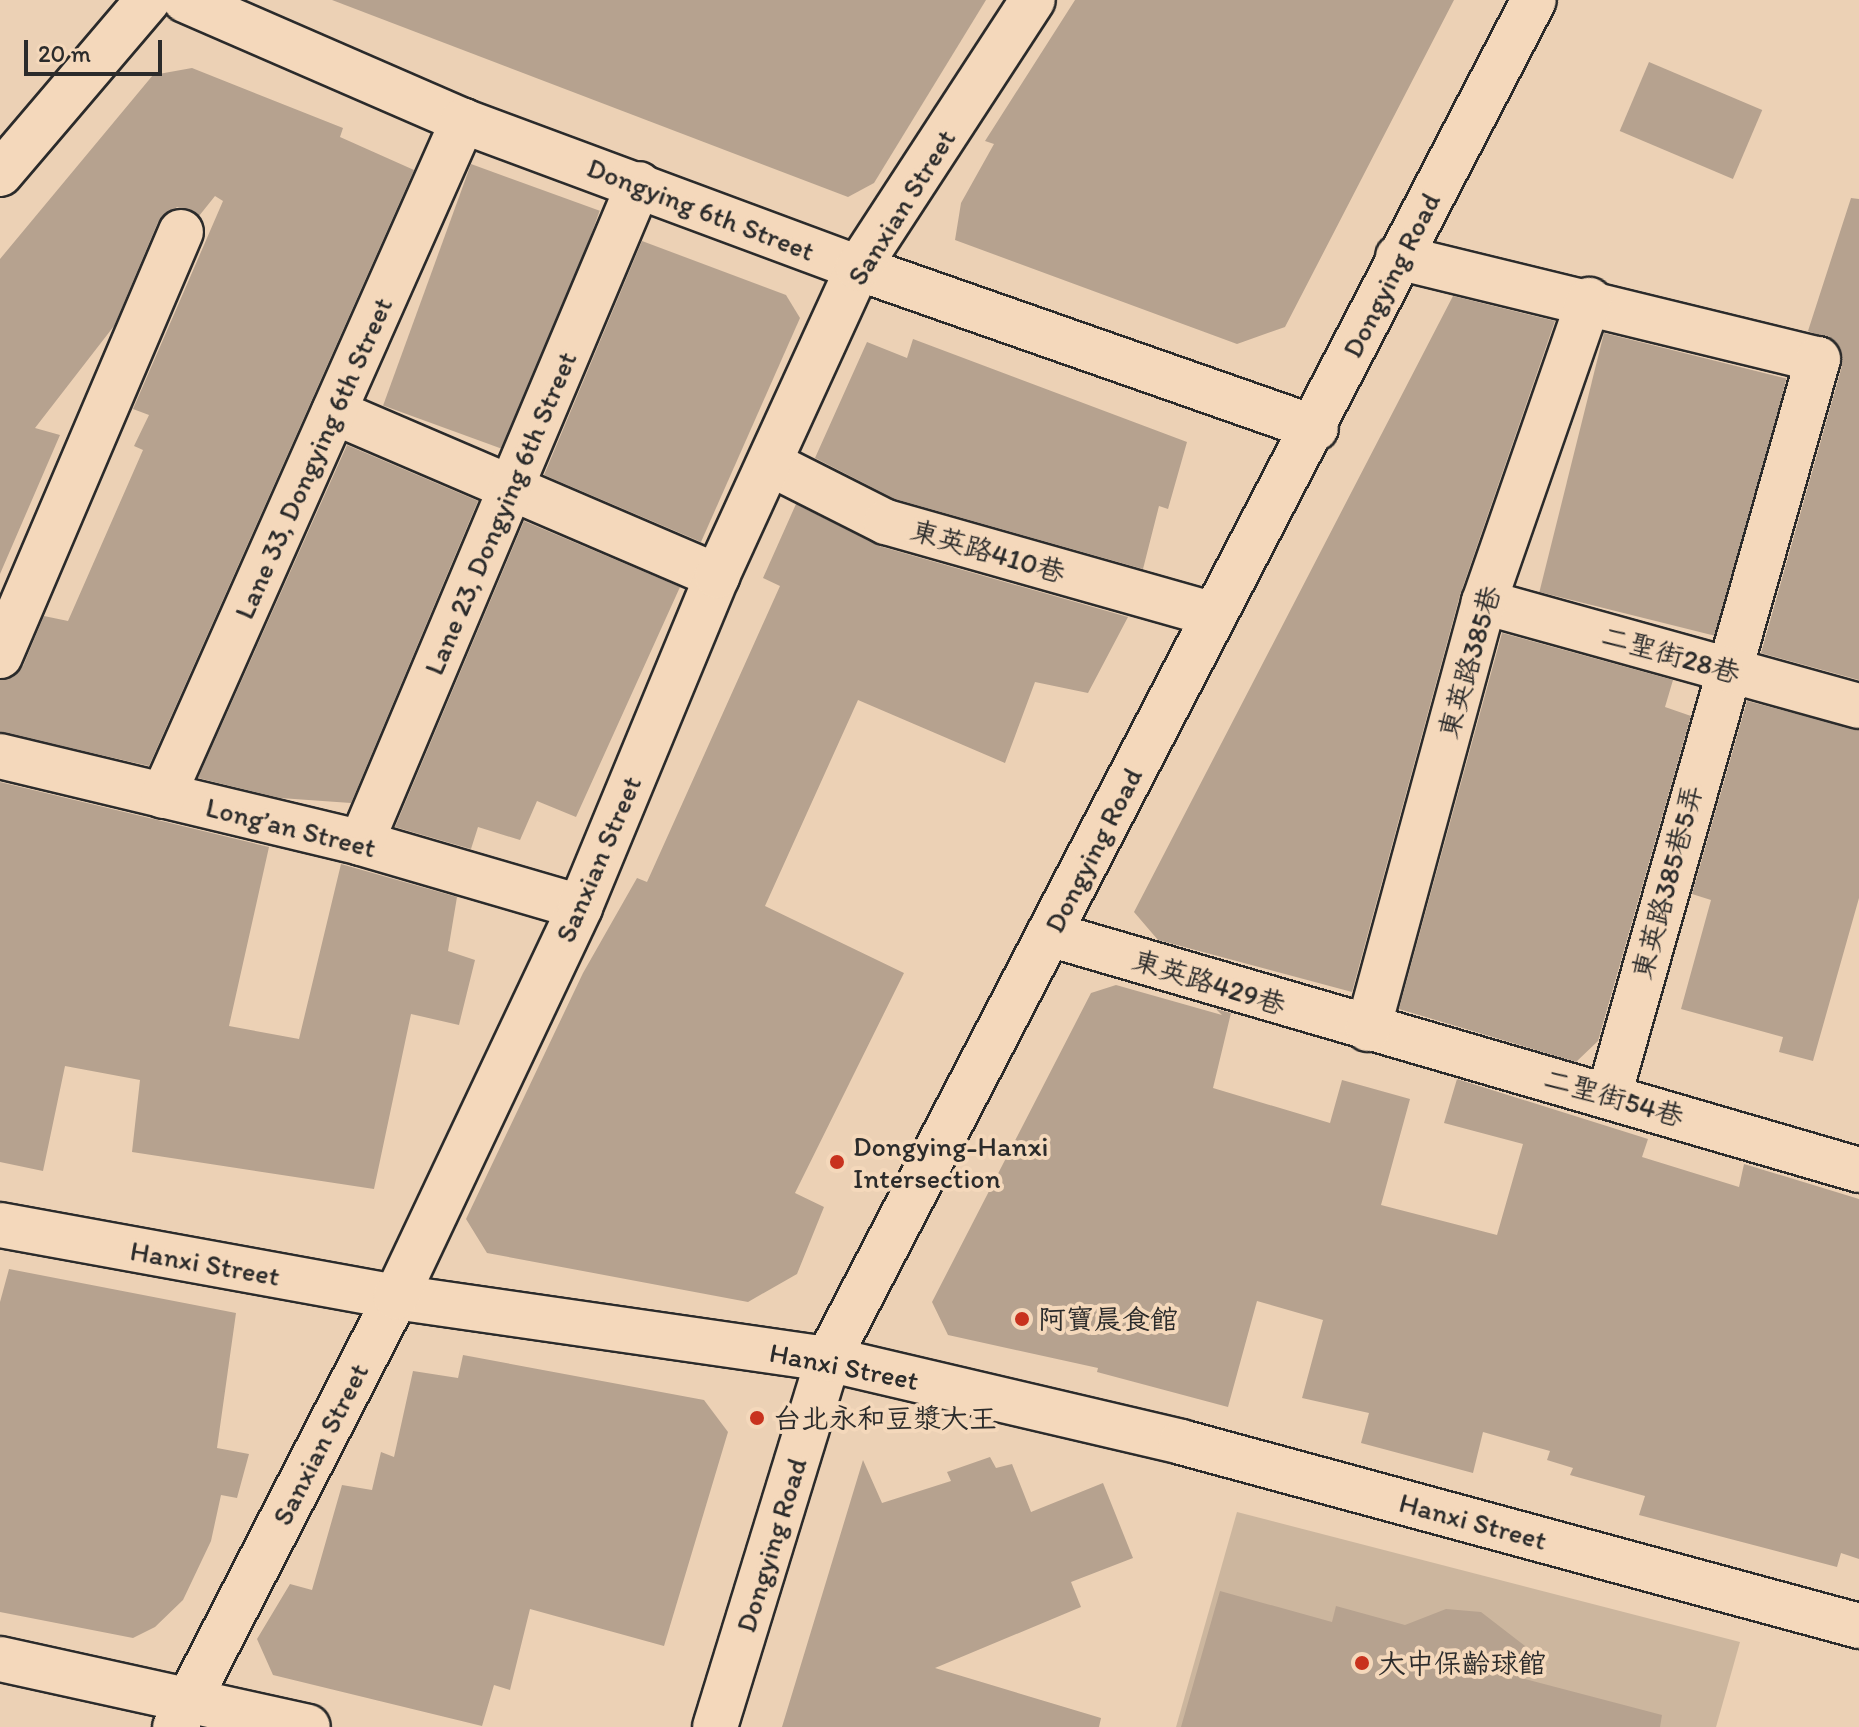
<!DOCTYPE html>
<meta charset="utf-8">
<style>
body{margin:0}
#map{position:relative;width:1859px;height:1727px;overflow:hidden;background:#ecd1b5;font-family:Itim,"LXGW WenKai TC",sans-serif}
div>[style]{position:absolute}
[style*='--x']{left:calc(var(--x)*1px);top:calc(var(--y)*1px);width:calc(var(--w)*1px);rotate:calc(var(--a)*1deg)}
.green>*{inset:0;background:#ccb69e}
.building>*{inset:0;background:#b6a28f;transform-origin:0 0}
.roads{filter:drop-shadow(2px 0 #2b2b2b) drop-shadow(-2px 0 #2b2b2b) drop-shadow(0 2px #2b2b2b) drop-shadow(0 -2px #2b2b2b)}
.minor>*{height:44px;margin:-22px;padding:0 22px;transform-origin:22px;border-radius:22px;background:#f4d8bb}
.dots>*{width:22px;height:22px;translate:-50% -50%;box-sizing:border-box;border:4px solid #f4d8bb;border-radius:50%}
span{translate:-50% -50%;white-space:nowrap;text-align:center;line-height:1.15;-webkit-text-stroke:8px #f4d8bb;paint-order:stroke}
.street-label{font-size:28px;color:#2b2b2b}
.poi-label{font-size:28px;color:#2b2b2b}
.left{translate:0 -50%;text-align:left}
.scale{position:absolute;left:24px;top:40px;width:138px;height:36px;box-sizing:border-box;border:4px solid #2b2b2b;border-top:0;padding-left:10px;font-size:24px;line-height:28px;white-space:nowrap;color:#2b2b2b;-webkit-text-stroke:6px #f4d8bb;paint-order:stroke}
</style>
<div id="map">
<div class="green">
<div style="clip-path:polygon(1237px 1512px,1740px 1642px,1716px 1727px,1176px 1727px)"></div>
</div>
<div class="building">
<div style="clip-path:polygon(332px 0,986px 0,874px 183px,848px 197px)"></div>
<div style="clip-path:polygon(1075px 0,1454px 0,1285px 327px,1237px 344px,955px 240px,961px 203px,994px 144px,985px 141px)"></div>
<div style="left:1649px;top:62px;width:123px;height:75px;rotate:23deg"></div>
<div style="clip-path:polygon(192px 68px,343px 128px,340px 137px,414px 170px,149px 766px,0 732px,0 680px,14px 676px,23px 666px,44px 616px,68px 621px,143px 450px,134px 446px,149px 415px,133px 409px,223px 201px,215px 196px,199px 216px,177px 207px,158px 222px,114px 326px,35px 428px,60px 435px,0 574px,0 259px,153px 75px)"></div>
<div style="left:471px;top:164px;width:137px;height:257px;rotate:20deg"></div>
<div style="clip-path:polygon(1851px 198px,1859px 199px,1859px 680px,1761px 653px,1842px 366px,1836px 342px,1808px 331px)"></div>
<div style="clip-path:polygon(642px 241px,786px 295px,800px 318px,701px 542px,544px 475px)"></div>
<div style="clip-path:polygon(1453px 296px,1555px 321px,1460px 595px,1352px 992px,1158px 940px,1134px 912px)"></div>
<div style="left:1604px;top:333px;width:188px;height:267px;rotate:14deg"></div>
<div style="clip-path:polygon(913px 339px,1187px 442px,1168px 509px,1159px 506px,1143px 569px,895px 499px,815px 458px,867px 342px,907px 358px)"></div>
<div style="clip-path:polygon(347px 445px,478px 501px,351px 803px,280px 798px,198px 778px)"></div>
<div style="clip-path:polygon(796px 504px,879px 546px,1128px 617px,1088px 693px,1035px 682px,1005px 763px,858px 700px,765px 906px,904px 973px,795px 1193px,824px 1207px,797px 1274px,748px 1302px,487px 1253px,466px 1219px,583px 973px,637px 878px,647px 882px,780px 586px,763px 578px)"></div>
<div style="clip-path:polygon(524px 521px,680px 587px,576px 817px,537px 801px,520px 840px,478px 827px,471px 849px,395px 827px)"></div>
<div style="clip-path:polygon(1502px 633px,1673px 680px,1665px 707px,1691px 716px,1598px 1041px,1576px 1062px,1399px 1009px)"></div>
<div style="clip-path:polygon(1747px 701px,1859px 730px,1859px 898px,1813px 1061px,1779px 1052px,1783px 1037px,1681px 1009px,1711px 900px,1692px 894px)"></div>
<div style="clip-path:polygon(0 782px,269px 847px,229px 1026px,299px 1039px,341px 864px,457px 897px,448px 951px,475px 960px,459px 1025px,411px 1014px,374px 1189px,132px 1152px,140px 1080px,65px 1066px,43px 1171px,0 1162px)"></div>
<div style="clip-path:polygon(1116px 985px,1222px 1015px,1216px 1009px,1231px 1013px,1213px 1088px,1330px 1123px,1342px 1080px,1410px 1099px,1381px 1205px,1497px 1235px,1523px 1144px,1444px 1123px,1457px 1079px,1648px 1139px,1642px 1157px,1739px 1187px,1744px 1164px,1859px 1199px,1859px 1559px,1841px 1553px,1837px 1567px,1639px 1515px,1645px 1496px,1570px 1475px,1573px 1468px,1547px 1460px,1550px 1451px,1483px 1432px,1473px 1473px,1361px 1443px,1369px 1413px,1302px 1398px,1323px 1320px,1257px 1301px,1228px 1407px,1097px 1372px,1098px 1368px,948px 1335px,932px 1302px,1091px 993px)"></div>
<div style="clip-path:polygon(9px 1269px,236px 1313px,217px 1448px,249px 1454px,237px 1498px,221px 1495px,211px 1541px,183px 1600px,155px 1627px,133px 1638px,0 1612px,0 1302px)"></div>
<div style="clip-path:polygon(463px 1355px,704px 1400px,728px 1432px,664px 1646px,530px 1609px,510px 1690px,494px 1685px,482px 1726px,273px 1675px,257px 1639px,290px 1584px,312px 1590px,342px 1485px,372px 1490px,381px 1452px,394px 1457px,413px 1371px,458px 1378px)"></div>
<div style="clip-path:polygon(990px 1457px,996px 1468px,1012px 1464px,1031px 1512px,1103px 1483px,1133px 1558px,1071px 1582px,1081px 1607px,935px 1668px,1101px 1718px,1099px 1727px,782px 1727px,863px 1460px,882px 1503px,951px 1481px,947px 1472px)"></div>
<div style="clip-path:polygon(1220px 1591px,1332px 1622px,1336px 1606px,1405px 1625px,1446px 1609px,1481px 1612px,1529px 1649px,1521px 1678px,1662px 1715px,1660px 1727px,1181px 1727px)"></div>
</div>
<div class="roads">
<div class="minor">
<div style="--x:185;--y:0;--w:303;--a:23.5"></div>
<div style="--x:463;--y:121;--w:421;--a:20.4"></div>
<div style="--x:858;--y:268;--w:485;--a:19.3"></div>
<div style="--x:0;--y:174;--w:228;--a:-49.6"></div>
<div style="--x:1398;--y:257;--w:432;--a:13.7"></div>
<div style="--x:1818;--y:359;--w:765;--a:105.85"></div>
<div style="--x:334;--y:412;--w:417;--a:23.2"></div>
<div style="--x:771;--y:464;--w:129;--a:26.8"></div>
<div style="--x:886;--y:522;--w:341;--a:15.8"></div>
<div style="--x:1484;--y:602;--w:389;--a:15.5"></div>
<div style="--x:0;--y:656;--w:461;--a:-66.9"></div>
<div style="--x:0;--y:756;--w:371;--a:13.5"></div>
<div style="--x:361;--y:843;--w:228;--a:16.3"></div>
<div style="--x:163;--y:796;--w:739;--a:-66.04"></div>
<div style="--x:361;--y:843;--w:715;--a:-67.13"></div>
<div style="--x:1049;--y:934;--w:844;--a:16.24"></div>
<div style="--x:1368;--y:1029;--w:442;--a:-74.8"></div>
<div style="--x:1484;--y:602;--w:320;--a:-70.8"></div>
<div style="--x:0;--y:1225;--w:402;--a:10.3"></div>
<div style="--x:396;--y:1297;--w:436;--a:8.2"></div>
<div style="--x:828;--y:1359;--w:363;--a:13.2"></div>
<div style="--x:1181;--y:1442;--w:703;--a:15.18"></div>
<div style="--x:0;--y:1659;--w:315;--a:12.4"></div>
<div style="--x:175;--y:1727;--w:483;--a:-62.8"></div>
<div style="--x:396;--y:1297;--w:431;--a:-64.7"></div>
<div style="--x:580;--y:907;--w:358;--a:-67.5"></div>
<div style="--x:717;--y:576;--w:339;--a:-65.4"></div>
<div style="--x:858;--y:268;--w:320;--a:-56.9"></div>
<div style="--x:715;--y:1727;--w:385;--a:-72.9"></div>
<div style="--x:828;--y:1359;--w:1531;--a:-62.55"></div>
</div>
</div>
<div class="dots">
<div style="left:837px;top:1162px;background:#c8321e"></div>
<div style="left:1022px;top:1319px;background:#c8321e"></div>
<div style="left:757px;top:1418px;background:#c8321e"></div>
<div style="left:1362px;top:1663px;background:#c8321e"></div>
</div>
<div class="street-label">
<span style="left:901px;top:207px;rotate:-58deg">Sanxian Street</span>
<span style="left:701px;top:209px;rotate:21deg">Dongying 6th Street</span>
<span style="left:1391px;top:275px;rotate:-63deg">Dongying Road</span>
<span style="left:313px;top:458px;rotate:-66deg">Lane 33, Dongying 6th Street</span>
<span style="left:500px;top:513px;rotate:-67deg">Lane 23, Dongying 6th Street</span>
<span style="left:988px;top:551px;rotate:16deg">東英路410巷</span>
<span style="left:1671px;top:654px;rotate:16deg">二聖街28巷</span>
<span style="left:1469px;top:662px;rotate:-74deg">東英路385巷</span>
<span style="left:291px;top:827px;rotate:14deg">Long’an Street</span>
<span style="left:1093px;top:850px;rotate:-63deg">Dongying Road</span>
<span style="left:598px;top:859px;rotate:-67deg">Sanxian Street</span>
<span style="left:1667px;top:882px;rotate:-75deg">東英路385巷5弄</span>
<span style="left:1209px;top:982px;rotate:17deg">東英路429巷</span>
<span style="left:1614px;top:1097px;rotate:16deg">二聖街54巷</span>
<span style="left:205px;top:1263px;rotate:10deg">Hanxi Street</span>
<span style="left:844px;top:1366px;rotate:11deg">Hanxi Street</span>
<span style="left:320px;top:1444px;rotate:-63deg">Sanxian Street</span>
<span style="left:1473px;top:1521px;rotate:15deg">Hanxi Street</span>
<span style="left:771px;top:1545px;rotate:-73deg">Dongying Road</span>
</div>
<div class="poi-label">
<span class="left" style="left:853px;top:1162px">Dongying-Hanxi<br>Intersection</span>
<span class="left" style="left:1038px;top:1319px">阿寶晨食館</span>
<span class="left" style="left:773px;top:1418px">台北永和豆漿大王</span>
<span class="left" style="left:1378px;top:1663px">大中保齡球館</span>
</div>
<div class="scale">20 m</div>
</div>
